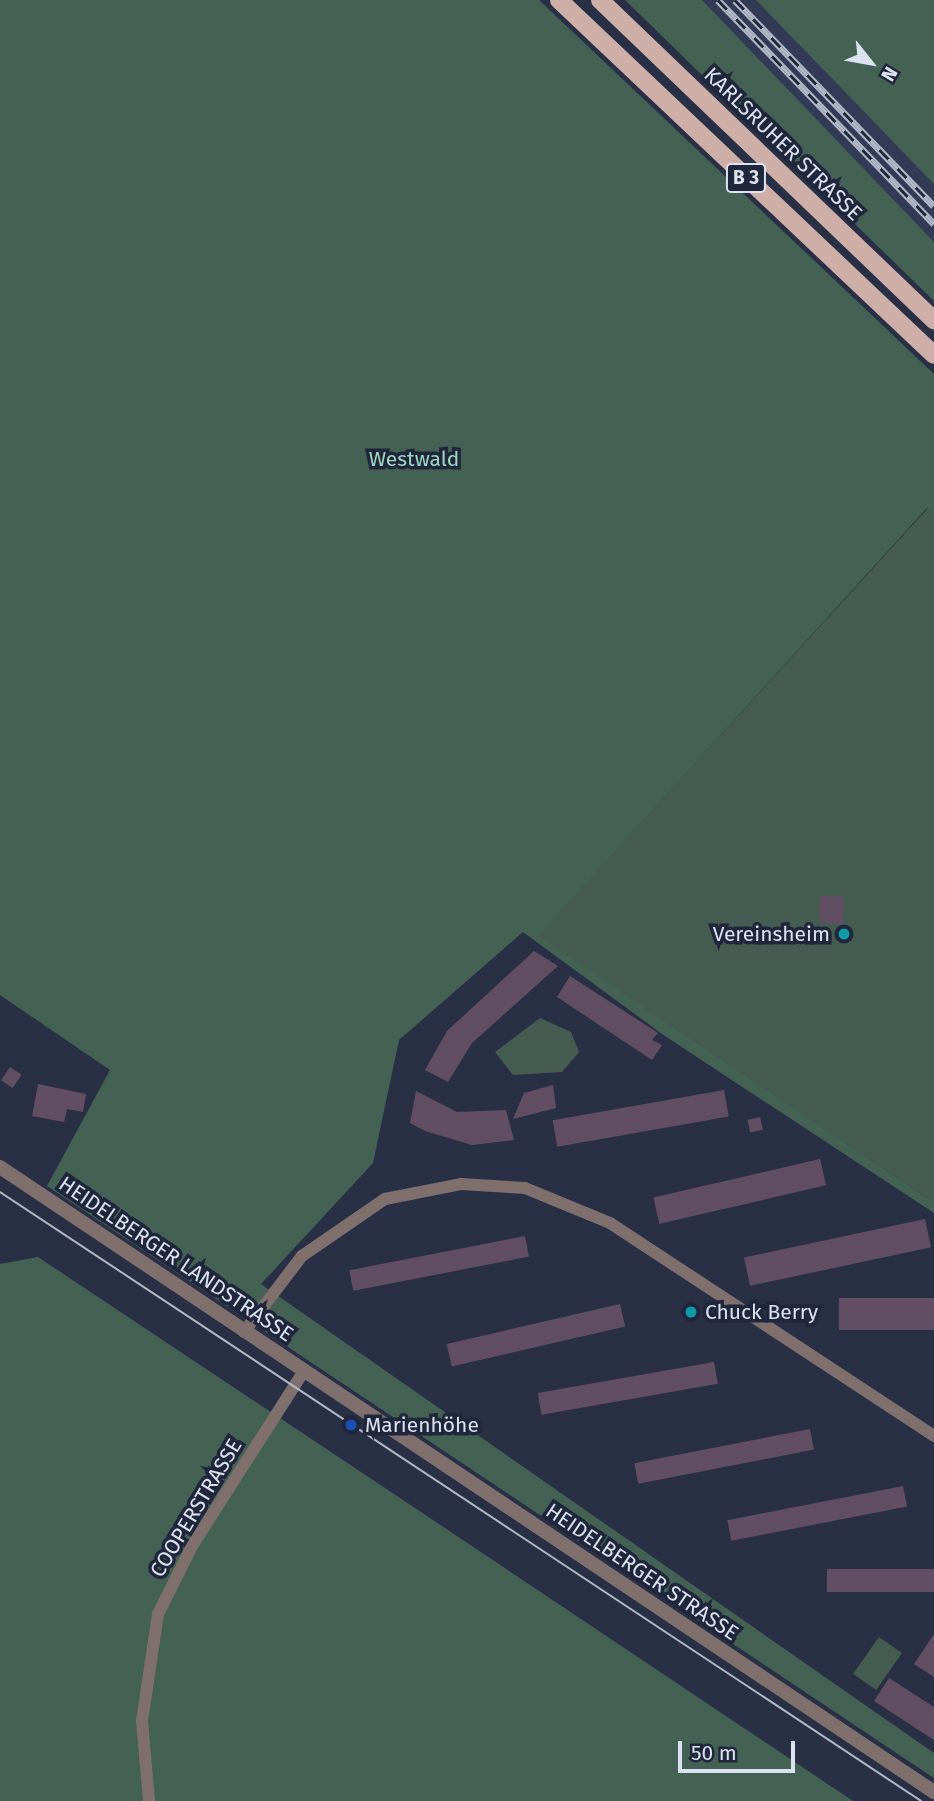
<!DOCTYPE html>
<meta charset="utf-8">
<style>
body{margin:0}
#map{position:relative;width:934px;height:1801px;overflow:hidden;background:#293046;font-family:"Fira Sans",sans-serif}
div>[style]{position:absolute}
[style*='--x']{left:calc(var(--x)*1px);top:calc(var(--y)*1px);width:calc(var(--w)*1px);rotate:calc(var(--a)*1deg)}
.built>*{inset:0;background:#323a56}
.green>*{inset:0;background:#455c51;transform-origin:0 0}
.forest>*{inset:0;background:#436254}
.building>*{inset:0;background:#624e62;transform-origin:0 0}
.minor>*{height:12px;margin:-6px;padding:0 6px;transform-origin:6px;border-radius:6px;background:#7f706d}
.tertiary>*{height:14px;margin:-7px;padding:0 7px;transform-origin:7px;border-radius:7px;background:#7f706d}
.primary>*{height:18px;margin:-9px;padding:0 9px;transform-origin:9px;border-radius:9px;background:#cdafa8}
.tram>*{height:2px;margin:-1px;padding:0 1px;transform-origin:1px;border-radius:1px;background:#b2b8c7}
.rail>*{height:7px;margin-top:-3.5px;transform-origin:0;background:repeating-linear-gradient(90deg,#20263b 0 13px,#b2b8c7 0 26px);box-sizing:border-box;border-block:2px solid #b2b8c7}
.dots>*{width:19px;height:19px;translate:-50% -50%;box-sizing:border-box;border:4px solid #20263b;border-radius:50%}
span{translate:-50% -50%;white-space:nowrap;text-align:center;line-height:1.15;-webkit-text-stroke:7px #20263b;paint-order:stroke}
.shield-label span{padding:2px 5px;background:#20263b;border:2px solid;border-radius:5px;-webkit-text-stroke-width:0}
.shield-label{font-size:19px;color:#dde2f0;font-weight:700}
.street-label{font-size:21px;color:#dde2f0}
.park-label{font-size:21px;color:#9cd9bd}
.poi-label{font-size:21px;color:#dde2f0}
.right{translate:-100% -50%;text-align:right}
.left{translate:0 -50%;text-align:left}
.north{position:absolute;left:836px;top:28px;width:70px;height:70px;-webkit-text-stroke:5px #20263b;paint-order:stroke;rotate:121deg;font-size:19px;font-weight:700;line-height:28px;text-align:center;color:#dde2f0}
.north::after{content:'';display:block;margin:auto;width:24px;height:32px;background:#dde2f0;clip-path:polygon(50% 0,100% 100%,50% 72%,0 100%)}
.scale{position:absolute;left:678px;top:1741px;width:117px;height:32px;box-sizing:border-box;border:4px solid #dde2f0;border-top:0;padding-left:9px;font-size:21px;line-height:24px;white-space:nowrap;color:#dde2f0;-webkit-text-stroke:5px #20263b;paint-order:stroke}
</style>
<div id="map">
<div class="built">
<div style="clip-path:polygon(660px 0,833px 0,934px 103px,934px 271px)"></div>
</div>
<div class="green">
<div style="clip-path:polygon(928px 508px,934px 514px,934px 1202px,537px 936px)"></div>
<div style="clip-path:polygon(540px 1018px,571px 1032px,579px 1052px,562px 1072px,513px 1075px,495px 1052px)"></div>
<div style="left:879px;top:1637px;width:28px;height:45px;rotate:35deg"></div>
</div>
<div class="forest">
<div style="clip-path:polygon(0 0,539px 0,934px 374px,934px 514px,927px 508px,538px 936px,934px 1202px,934px 1213px,662px 1034px,523px 932px,399px 1040px,373px 1163px,261px 1284px,934px 1753px,934px 1778px,47px 1186px,110px 1070px,0 995px)"></div>
<div style="clip-path:polygon(625px 0,702px 0,934px 242px,934px 301px)"></div>
<div style="clip-path:polygon(756px 0,934px 0,934px 184px)"></div>
<div style="clip-path:polygon(38px 1257px,424px 1514px,853px 1801px,0 1801px,0 1264px)"></div>
</div>
<div class="building">
<div style="left:820px;top:896px;width:24px;height:27px;rotate:2deg"></div>
<div style="clip-path:polygon(534px 951px,558px 966px,472px 1043px,448px 1082px,425px 1070px,447px 1031px)"></div>
<div style="clip-path:polygon(570px 976px,658px 1033px,652px 1040px,662px 1045px,652px 1060px,557px 997px)"></div>
<div style="left:10px;top:1067px;width:14px;height:16px;rotate:34deg"></div>
<div style="clip-path:polygon(38px 1084px,86px 1094px,83px 1112px,67px 1109px,64px 1122px,32px 1116px)"></div>
<div style="clip-path:polygon(553px 1085px,556px 1108px,513px 1119px,524px 1093px)"></div>
<div style="left:724px;top:1090px;width:27px;height:174px;rotate:80deg"></div>
<div style="clip-path:polygon(416px 1091px,457px 1112px,506px 1110px,514px 1140px,472px 1145px,425px 1131px,410px 1123px)"></div>
<div style="left:760px;top:1117px;width:13px;height:13px;rotate:77deg"></div>
<div style="left:820px;top:1159px;width:27px;height:171px;rotate:77deg"></div>
<div style="left:925px;top:1219px;width:29px;height:185px;rotate:78deg"></div>
<div style="left:525px;top:1236px;width:21px;height:179px;rotate:79deg"></div>
<div style="left:934px;top:1298px;width:32px;height:95px;rotate:90deg"></div>
<div style="left:620px;top:1304px;width:23px;height:178px;rotate:77deg"></div>
<div style="left:714px;top:1362px;width:22px;height:179px;rotate:80deg"></div>
<div style="left:810px;top:1429px;width:21px;height:179px;rotate:79deg"></div>
<div style="left:903px;top:1486px;width:21px;height:179px;rotate:79deg"></div>
<div style="left:934px;top:1569px;width:23px;height:107px;rotate:90deg"></div>
<div style="clip-path:polygon(934px 1634px,934px 1677px,914px 1664px)"></div>
<div style="clip-path:polygon(889px 1678px,934px 1707px,934px 1740px,874px 1701px)"></div>
</div>
<div class="minor">
<div style="--x:244;--y:1332;--w:96;--a:-52.7"></div>
<div style="--x:302;--y:1256;--w:101;--a:-34.5"></div>
<div style="--x:385;--y:1199;--w:77;--a:-11.2"></div>
<div style="--x:461;--y:1184;--w:64;--a:3.6"></div>
<div style="--x:525;--y:1188;--w:92;--a:22.4"></div>
<div style="--x:610;--y:1223;--w:388;--a:33.3"></div>
<div style="--x:149;--y:1801;--w:80;--a:-95"></div>
<div style="--x:142;--y:1721;--w:108;--a:-81.5"></div>
<div style="--x:158;--y:1614;--w:76;--a:-63.4"></div>
<div style="--x:192;--y:1546;--w:208;--a:-57.4"></div>
</div>
<div class="tertiary">
<div style="--x:0;--y:1167;--w:1124;--a:33.79"></div>
</div>
<div class="primary">
<div style="--x:559;--y:0;--w:516;--a:43.43"></div>
<div style="--x:600;--y:0;--w:463;--a:43.8"></div>
</div>
<div class="tram">
<div style="--x:0;--y:1192;--w:1104;--a:33.47"></div>
</div>
<div class="rail">
<div style="--x:718;--y:0;--w:311;--a:46"></div>
<div style="--x:735;--y:0;--w:286;--a:46"></div>
</div>
<div class="dots">
<div style="left:844px;top:934px;background:#0f9aa8"></div>
<div style="left:691px;top:1312px;background:#0f9aa8"></div>
<div style="left:351px;top:1425px;background:#1a4fb4"></div>
</div>
<div class="shield-label">
<span style="left:746px;top:178px">B 3</span>
</div>
<div class="street-label">
<span style="left:783px;top:144px;rotate:44deg">KARLSRUHER STRASSE</span>
<span style="left:176px;top:1259px;rotate:34deg">HEIDELBERGER LANDSTRASSE</span>
<span style="left:196px;top:1508px;rotate:-59deg">COOPERSTRASSE</span>
<span style="left:642px;top:1572px;rotate:34deg">HEIDELBERGER STRASSE</span>
</div>
<div class="park-label">
<span style="left:414px;top:459px">Westwald</span>
</div>
<div class="poi-label">
<span class="right" style="left:830px;top:934px">Vereinsheim</span>
<span class="left" style="left:705px;top:1312px">Chuck Berry</span>
<span class="left" style="left:365px;top:1425px">Marienhöhe</span>
</div>
<div class="north">N</div>
<div class="scale">50 m</div>
</div>
